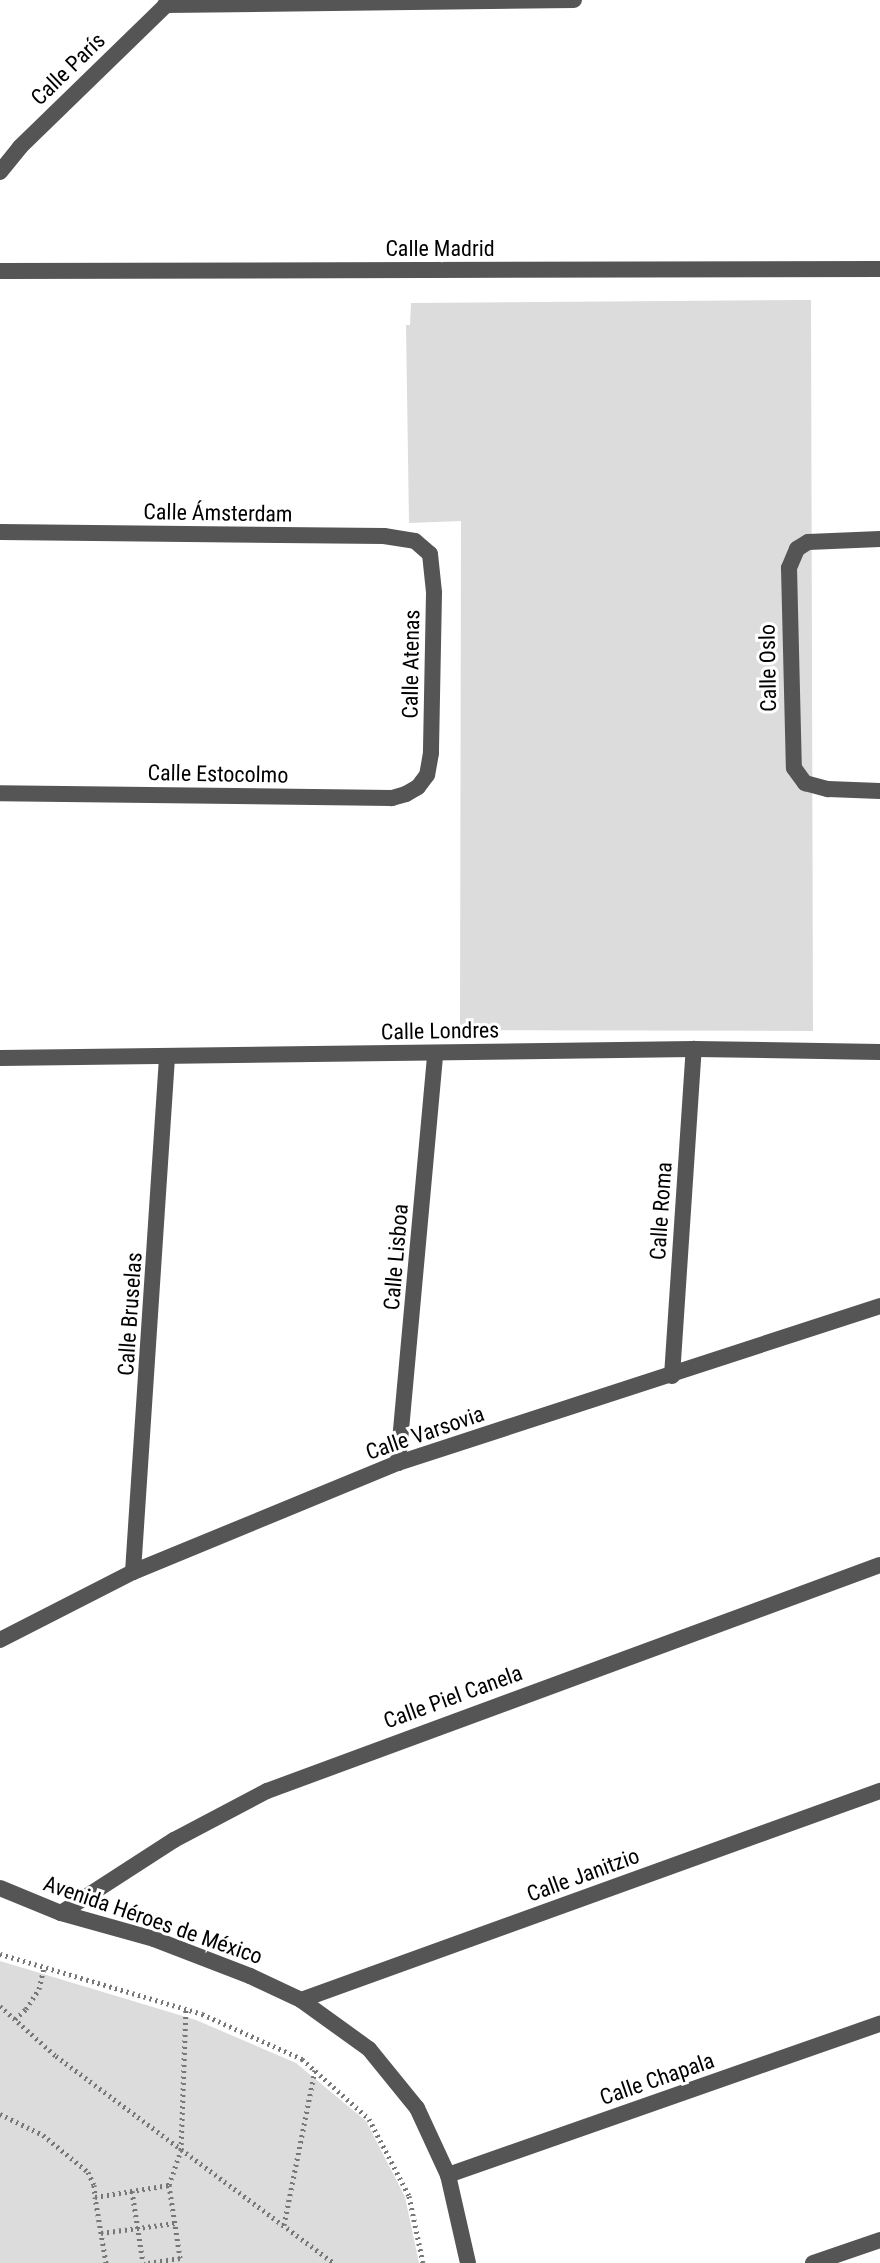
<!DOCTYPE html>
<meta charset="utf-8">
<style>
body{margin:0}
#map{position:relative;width:880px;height:2263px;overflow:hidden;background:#fff;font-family:"Roboto Condensed",sans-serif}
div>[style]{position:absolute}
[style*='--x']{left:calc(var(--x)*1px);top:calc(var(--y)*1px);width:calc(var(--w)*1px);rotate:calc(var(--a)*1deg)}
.green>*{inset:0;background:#dcdcdc}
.path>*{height:5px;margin-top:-2.5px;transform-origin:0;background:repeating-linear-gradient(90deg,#777 0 2px,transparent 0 6px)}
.street>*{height:16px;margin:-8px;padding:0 8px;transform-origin:8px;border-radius:8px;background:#555}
span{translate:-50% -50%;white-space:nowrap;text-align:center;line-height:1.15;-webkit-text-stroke:6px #fff;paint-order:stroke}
.street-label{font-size:22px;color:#000}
</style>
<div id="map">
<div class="green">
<div style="clip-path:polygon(811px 300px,813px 1031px,460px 1030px,461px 521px,409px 523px,406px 325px,410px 325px,411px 303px)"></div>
<div style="clip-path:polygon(0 1961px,196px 2020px,296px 2063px,366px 2121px,405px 2197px,419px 2263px,0 2263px)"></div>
</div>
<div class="path">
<div style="--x:0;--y:1954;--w:211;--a:16.5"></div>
<div style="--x:202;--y:2014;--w:110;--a:24.2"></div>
<div style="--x:302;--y:2059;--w:90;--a:41.8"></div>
<div style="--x:369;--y:2119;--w:87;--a:62.5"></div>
<div style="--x:409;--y:2196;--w:68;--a:78.2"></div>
<div style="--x:0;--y:2006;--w:75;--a:41.8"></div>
<div style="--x:56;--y:2056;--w:347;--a:36.7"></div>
<div style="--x:15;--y:2019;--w:15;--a:-42"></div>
<div style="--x:26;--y:2009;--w:24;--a:-57"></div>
<div style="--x:39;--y:1989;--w:23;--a:-77"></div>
<div style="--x:0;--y:2114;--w:48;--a:26"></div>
<div style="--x:43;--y:2135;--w:58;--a:39.4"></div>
<div style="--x:88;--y:2172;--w:14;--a:65"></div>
<div style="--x:94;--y:2185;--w:12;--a:85"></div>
<div style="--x:169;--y:2185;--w:37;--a:-71"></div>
<div style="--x:181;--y:2150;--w:141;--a:-88"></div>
<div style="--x:132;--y:2191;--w:73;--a:81.3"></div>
<div style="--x:284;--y:2225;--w:158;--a:-78.7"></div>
<div style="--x:101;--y:2233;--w:75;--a:-7.7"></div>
<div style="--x:106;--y:2263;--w:67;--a:-99.5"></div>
<div style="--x:95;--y:2197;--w:75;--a:-9.2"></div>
<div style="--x:169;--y:2185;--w:74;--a:81.4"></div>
<div style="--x:180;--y:2258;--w:32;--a:171"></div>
</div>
<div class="street">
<div style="--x:165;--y:5;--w:409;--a:-0.7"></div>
<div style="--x:0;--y:172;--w:32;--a:-51"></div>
<div style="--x:20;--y:147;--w:211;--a:-44.2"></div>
<div style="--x:0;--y:271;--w:880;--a:-0.13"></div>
<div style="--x:0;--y:532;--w:384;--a:0.6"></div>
<div style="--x:384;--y:536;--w:31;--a:9"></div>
<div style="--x:415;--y:541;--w:20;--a:41"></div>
<div style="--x:430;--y:554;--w:39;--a:84"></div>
<div style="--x:434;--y:593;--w:160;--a:91.1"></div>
<div style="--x:431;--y:753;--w:22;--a:100"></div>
<div style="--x:427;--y:775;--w:15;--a:127"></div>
<div style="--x:418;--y:787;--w:14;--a:150"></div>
<div style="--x:406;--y:794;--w:15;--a:164"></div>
<div style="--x:392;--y:798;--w:392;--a:-179.3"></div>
<div style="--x:880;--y:539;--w:72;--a:177.6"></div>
<div style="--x:808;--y:542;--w:13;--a:148"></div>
<div style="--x:797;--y:549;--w:21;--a:113"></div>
<div style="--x:789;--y:568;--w:200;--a:88.6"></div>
<div style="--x:794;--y:768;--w:19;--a:54"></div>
<div style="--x:805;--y:783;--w:24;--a:15"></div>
<div style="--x:828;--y:789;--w:52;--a:2.2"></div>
<div style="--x:0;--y:1058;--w:694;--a:-0.74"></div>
<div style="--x:694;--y:1049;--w:186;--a:0.9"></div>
<div style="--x:672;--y:1376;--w:328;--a:-86.2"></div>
<div style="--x:398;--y:1463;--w:411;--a:-84.8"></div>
<div style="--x:133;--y:1572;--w:515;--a:-86.22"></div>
<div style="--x:0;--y:1640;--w:149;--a:-27.1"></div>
<div style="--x:133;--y:1572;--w:287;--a:-22.4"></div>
<div style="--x:398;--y:1463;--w:507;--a:-18.04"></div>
<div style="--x:0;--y:1888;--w:66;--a:22.3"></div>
<div style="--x:61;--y:1913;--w:97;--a:15.6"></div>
<div style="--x:154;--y:1939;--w:103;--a:21.1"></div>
<div style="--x:250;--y:1976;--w:56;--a:25.2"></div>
<div style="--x:301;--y:2000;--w:84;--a:35.8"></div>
<div style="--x:369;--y:2049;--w:76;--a:50.9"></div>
<div style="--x:417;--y:2108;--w:74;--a:65.2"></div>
<div style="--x:448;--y:2175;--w:90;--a:77.2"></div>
<div style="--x:61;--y:1913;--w:135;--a:-32.9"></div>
<div style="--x:174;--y:1840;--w:105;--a:-27.8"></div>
<div style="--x:267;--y:1791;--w:653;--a:-20.24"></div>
<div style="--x:301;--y:2000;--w:616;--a:-19.85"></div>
<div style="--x:448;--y:2175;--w:458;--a:-19.3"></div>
<div style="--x:813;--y:2263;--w:71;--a:-18.9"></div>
</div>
<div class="street-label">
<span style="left:68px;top:69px;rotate:-44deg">Calle París</span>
<span style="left:440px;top:249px">Calle Madrid</span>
<span style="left:218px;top:513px;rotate:1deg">Calle Ámsterdam</span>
<span style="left:411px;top:664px;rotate:-89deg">Calle Atenas</span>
<span style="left:768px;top:668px;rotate:-91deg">Calle Oslo</span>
<span style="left:218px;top:774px;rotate:1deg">Calle Estocolmo</span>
<span style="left:440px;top:1031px;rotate:-1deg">Calle Londres</span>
<span style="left:661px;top:1211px;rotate:-86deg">Calle Roma</span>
<span style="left:396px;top:1257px;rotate:-85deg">Calle Lisboa</span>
<span style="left:130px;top:1314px;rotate:-86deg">Calle Bruselas</span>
<span style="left:425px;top:1433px;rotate:-19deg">Calle Varsovia</span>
<span style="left:453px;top:1697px;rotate:-20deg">Calle Piel Canela</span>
<span style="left:583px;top:1875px;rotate:-20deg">Calle Janitzio</span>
<span style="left:153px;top:1920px;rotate:19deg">Avenida Héroes de México</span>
<span style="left:657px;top:2079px;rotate:-19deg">Calle Chapala</span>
</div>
</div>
